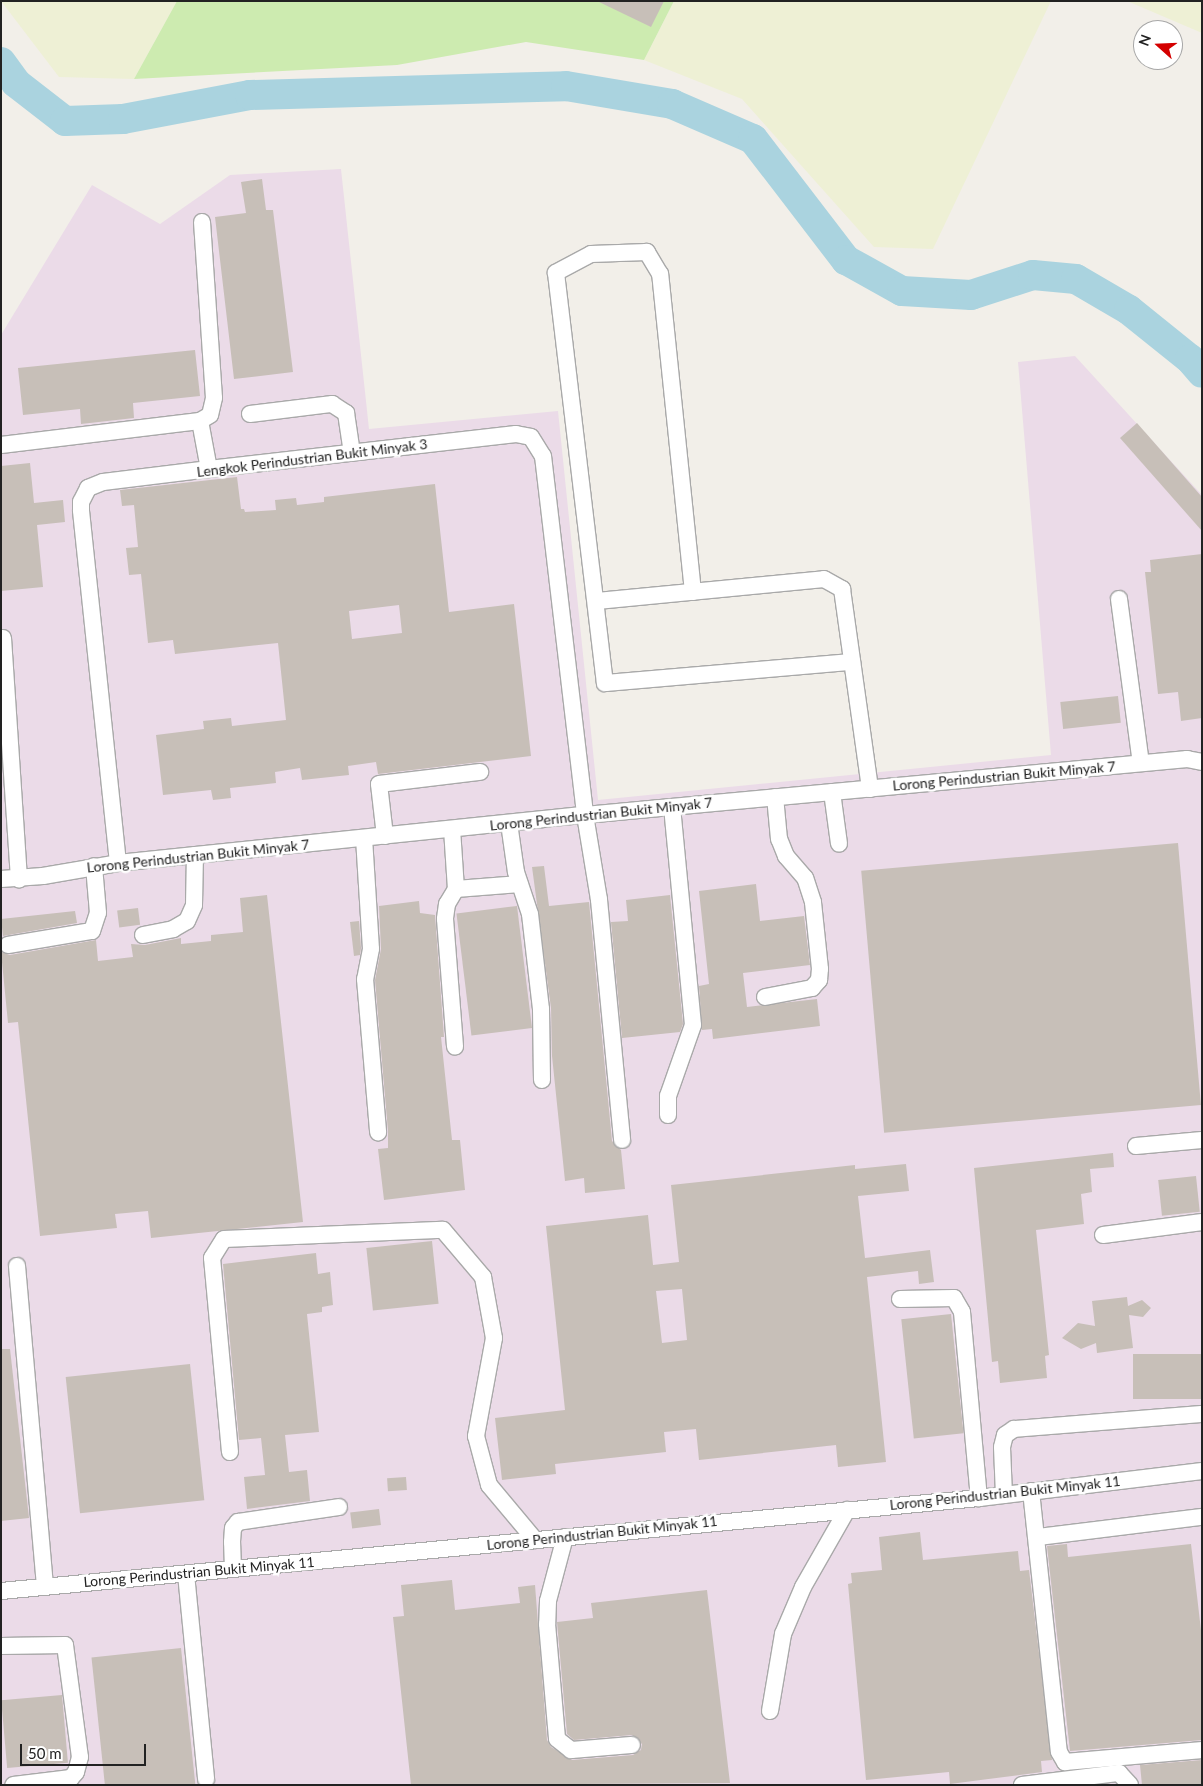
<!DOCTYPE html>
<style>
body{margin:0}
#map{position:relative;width:1203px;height:1786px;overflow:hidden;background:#f2efe9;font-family:Lato,sans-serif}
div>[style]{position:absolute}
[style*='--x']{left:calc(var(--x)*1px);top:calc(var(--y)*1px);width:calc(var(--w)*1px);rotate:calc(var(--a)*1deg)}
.industrial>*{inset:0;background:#ebdbe8}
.farmland>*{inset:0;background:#eef0d5}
.grass>*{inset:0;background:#cdebb0}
.river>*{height:30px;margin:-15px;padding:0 15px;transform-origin:15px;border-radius:15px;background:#aad3df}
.building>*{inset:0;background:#c7bfb8;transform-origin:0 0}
.roads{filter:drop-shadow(1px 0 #a9a9a9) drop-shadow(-1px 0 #a9a9a9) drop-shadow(0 1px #a9a9a9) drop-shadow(0 -1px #a9a9a9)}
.minor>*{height:16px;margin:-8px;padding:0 8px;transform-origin:8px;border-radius:8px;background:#fff}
span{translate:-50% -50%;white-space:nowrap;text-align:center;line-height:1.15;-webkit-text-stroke:5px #fff;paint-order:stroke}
.street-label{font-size:14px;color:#222}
.frame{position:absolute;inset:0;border:2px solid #222;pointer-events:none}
.north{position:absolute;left:1133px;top:20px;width:50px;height:50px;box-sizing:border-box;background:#fff;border:1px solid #a7a7a7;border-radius:50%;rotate:290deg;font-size:14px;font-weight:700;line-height:20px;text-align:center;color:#222}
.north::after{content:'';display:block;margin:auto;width:18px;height:22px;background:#d40000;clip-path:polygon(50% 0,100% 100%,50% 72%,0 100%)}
.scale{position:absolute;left:20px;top:1744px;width:126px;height:22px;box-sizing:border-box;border:2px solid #222;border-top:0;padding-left:6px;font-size:15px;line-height:18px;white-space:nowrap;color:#222;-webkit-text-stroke:4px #fff;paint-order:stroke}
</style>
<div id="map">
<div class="industrial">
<div style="clip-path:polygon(341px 169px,369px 429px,558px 411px,598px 800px,1051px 755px,1018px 362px,1075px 356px,1202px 495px,1202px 1785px,1px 1785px,1px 335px,92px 185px,160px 224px,230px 175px)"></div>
</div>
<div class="farmland">
<div style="clip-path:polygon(1px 1px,177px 1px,134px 79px,59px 77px)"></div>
<div style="clip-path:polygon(674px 1px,1051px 1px,933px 249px,874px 247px,742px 99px,644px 60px)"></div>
<div style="clip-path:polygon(1127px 1px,1202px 1px,1202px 33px)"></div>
</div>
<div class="grass">
<div style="clip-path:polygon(177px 1px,674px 1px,644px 60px,526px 42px,397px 65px,134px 79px)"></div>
</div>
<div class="river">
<div style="--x:1;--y:62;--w:26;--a:54"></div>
<div style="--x:16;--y:83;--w:62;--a:37.8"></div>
<div style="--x:65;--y:121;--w:58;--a:-2"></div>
<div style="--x:123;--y:119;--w:129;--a:-10.7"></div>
<div style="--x:250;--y:95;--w:316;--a:-1.6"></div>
<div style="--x:566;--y:86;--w:108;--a:9.6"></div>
<div style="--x:672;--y:104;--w:88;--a:23.4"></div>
<div style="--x:753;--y:139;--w:153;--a:52.5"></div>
<div style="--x:846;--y:260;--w:64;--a:29"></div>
<div style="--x:902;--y:291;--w:69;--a:3.3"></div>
<div style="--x:971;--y:295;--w:65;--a:-17.9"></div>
<div style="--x:1033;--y:275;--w:43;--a:5.3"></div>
<div style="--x:1076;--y:279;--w:61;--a:30.3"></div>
<div style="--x:1129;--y:310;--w:78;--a:38.8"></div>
<div style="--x:1190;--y:359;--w:18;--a:49"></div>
</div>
<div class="building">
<div style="clip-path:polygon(597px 1px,664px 1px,651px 27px)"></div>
<div style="clip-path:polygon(262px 179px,266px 210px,273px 210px,293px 372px,234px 379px,215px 217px,246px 213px,241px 182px)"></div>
<div style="clip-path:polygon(195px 350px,200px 396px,133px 403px,134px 418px,81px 424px,80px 409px,23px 415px,18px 368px)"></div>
<div style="clip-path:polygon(1137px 423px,1202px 497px,1202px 531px,1120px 438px)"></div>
<div style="clip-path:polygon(30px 463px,34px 503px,63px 500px,65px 522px,37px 525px,43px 587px,1px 591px,1px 466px)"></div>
<div style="clip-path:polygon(evenodd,237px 477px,241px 509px,244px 509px,245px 512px,276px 510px,275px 500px,296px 498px,297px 505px,324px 502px,324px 497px,435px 484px,449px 612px,514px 604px,531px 756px,378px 774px,376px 762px,348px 766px,349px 775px,302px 780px,300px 768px,275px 772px,276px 783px,230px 788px,231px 798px,213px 800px,211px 790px,163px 795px,156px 735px,204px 729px,203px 721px,231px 718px,232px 726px,286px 720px,278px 643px,175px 654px,173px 640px,148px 643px,141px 574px,129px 575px,126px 548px,138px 547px,134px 505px,122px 506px,120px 490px,237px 477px,399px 605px,402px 633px,352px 639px,349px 611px,399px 605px)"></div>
<div style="clip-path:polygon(1202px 554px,1202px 718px,1181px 721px,1178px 692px,1158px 694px,1145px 572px,1151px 572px,1150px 560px)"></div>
<div style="left:1118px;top:696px;width:27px;height:58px;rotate:84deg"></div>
<div style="left:1178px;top:843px;width:263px;height:318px;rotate:85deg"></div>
<div style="clip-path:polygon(544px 866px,549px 906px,589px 902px,612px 1141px,621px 1150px,625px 1189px,585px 1193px,584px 1178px,565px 1181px,552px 1056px,551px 1008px,532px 867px)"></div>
<div style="clip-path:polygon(756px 884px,760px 921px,804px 916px,810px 965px,743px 973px,747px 1007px,817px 999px,820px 1026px,713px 1039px,712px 1029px,702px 1030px,699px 986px,709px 984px,699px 891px)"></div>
<div style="clip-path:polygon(267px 895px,303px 1222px,151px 1238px,148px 1211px,115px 1214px,117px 1228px,40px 1236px,18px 1022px,8px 1023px,1px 952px,10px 955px,96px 940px,98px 961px,133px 957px,131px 944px,145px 945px,181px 938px,181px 944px,211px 941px,211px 935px,243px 932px,240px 898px)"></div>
<div style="clip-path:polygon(670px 895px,683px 1024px,680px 1032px,622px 1038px,611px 922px,628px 921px,626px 900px)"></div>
<div style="clip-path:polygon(419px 901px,420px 913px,435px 915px,444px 1037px,441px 1037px,452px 1140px,460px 1140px,465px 1190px,384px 1200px,378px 1149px,388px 1148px,388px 1131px,375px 980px,381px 949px,379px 906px)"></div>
<div style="left:517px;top:906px;width:123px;height:61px;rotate:83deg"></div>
<div style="left:138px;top:908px;width:17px;height:21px;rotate:83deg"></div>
<div style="clip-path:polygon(75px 911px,77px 923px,3px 936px,1px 919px)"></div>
<div style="clip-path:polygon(359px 921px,361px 948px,360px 955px,354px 956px,350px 922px)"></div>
<div style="clip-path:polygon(1113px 1153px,1114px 1167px,1090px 1169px,1092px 1192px,1081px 1194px,1084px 1224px,1036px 1230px,1049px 1355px,1045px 1356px,1047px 1378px,1000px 1383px,998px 1361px,992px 1362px,974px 1168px)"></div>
<div style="clip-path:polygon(evenodd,906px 1164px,909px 1191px,858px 1196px,865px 1258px,930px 1250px,934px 1282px,919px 1284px,918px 1271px,867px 1277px,886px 1462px,838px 1467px,836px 1445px,699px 1460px,696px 1429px,664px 1432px,666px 1452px,555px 1464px,556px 1474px,502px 1480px,495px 1418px,565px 1410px,546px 1226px,648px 1215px,653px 1265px,679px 1262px,671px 1185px,855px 1165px,855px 1169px,906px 1164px,682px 1289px,687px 1340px,662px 1343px,656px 1291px,682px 1289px)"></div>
<div style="left:1196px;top:1176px;width:36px;height:38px;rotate:84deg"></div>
<div style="left:432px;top:1241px;width:63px;height:66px;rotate:84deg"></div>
<div style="clip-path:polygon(316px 1253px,318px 1274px,330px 1272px,333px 1305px,322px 1307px,322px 1312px,307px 1314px,319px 1432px,285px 1435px,289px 1472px,307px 1470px,310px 1501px,247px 1509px,244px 1477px,265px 1475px,261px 1438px,239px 1440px,223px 1264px)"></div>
<div style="clip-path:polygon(1127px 1297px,1128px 1306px,1142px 1300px,1151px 1308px,1143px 1317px,1129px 1315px,1133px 1348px,1097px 1353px,1096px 1343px,1081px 1349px,1062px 1338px,1078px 1323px,1095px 1326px,1092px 1301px)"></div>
<div style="left:951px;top:1314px;width:120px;height:50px;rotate:84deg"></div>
<div style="clip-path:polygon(1px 1349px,10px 1349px,29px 1518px,1px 1521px)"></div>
<div style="left:1202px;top:1354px;width:45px;height:69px;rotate:90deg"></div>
<div style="left:190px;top:1364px;width:137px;height:125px;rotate:84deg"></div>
<div style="left:406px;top:1477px;width:13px;height:19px;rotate:86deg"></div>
<div style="left:379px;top:1509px;width:16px;height:29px;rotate:83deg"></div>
<div style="clip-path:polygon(920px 1532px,923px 1560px,1018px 1551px,1020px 1571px,1029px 1570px,1052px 1760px,1041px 1761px,1042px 1772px,950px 1784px,949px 1772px,866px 1780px,848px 1584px,852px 1583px,851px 1573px,882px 1570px,879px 1537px)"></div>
<div style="clip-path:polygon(1067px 1544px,1068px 1557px,1191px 1544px,1202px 1639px,1202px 1740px,1070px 1751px,1047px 1546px)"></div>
<div style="clip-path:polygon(452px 1580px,455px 1610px,520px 1603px,518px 1587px,535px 1585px,547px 1740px,551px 1747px,572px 1760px,633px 1755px,641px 1750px,642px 1744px,632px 1735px,574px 1740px,567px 1734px,557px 1622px,593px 1618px,591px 1603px,707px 1590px,730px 1783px,411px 1785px,393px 1617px,404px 1616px,401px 1585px)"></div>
<div style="left:181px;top:1648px;width:138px;height:90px;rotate:84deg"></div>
<div style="left:62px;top:1695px;width:68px;height:61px;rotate:85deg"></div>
<div style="clip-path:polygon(1202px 1760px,1202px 1785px,1142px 1785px,1140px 1765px)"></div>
</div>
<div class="roads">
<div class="minor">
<div style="--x:202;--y:222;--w:176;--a:86.1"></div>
<div style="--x:214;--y:398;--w:17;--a:103"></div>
<div style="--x:210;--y:415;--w:12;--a:149"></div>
<div style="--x:200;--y:421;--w:49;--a:79.4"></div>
<div style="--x:250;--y:414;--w:83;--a:-7"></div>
<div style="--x:332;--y:404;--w:17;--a:33"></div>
<div style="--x:346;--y:413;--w:40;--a:81.5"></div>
<div style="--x:1;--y:445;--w:200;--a:-6.9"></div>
<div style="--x:693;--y:592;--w:320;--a:-95.9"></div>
<div style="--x:660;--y:274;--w:26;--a:-121"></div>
<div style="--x:647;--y:252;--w:56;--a:178"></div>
<div style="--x:591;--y:254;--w:40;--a:152"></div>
<div style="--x:556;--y:273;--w:413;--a:83.2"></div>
<div style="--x:605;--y:683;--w:248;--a:-4.9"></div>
<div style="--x:1119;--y:599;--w:165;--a:82.4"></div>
<div style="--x:597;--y:601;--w:228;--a:-5.5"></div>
<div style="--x:824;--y:579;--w:21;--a:29"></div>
<div style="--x:842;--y:589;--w:202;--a:82"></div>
<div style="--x:3;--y:638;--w:242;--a:86.2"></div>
<div style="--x:832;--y:792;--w:52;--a:82.3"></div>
<div style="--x:509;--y:823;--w:49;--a:81.9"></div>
<div style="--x:516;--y:872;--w:44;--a:71.6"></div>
<div style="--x:530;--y:914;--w:96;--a:83.4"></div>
<div style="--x:541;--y:1009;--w:71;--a:89.2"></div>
<div style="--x:452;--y:829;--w:60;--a:86.2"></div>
<div style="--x:456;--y:889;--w:17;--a:121"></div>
<div style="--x:447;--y:904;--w:15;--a:98"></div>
<div style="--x:445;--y:919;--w:128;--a:85.5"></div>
<div style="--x:385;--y:836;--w:52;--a:-96.6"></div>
<div style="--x:379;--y:784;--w:102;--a:-6.8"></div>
<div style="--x:364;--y:838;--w:111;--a:86.4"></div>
<div style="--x:371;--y:949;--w:31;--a:101"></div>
<div style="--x:365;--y:979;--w:154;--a:85.1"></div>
<div style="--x:118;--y:863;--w:355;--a:-96"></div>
<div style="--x:81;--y:510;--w:8;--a:-90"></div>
<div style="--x:81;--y:502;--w:16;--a:-63"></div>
<div style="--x:88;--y:488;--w:16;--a:-22"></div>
<div style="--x:103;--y:482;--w:107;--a:-7"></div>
<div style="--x:209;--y:469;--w:309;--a:-6.5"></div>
<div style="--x:516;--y:434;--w:15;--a:11"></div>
<div style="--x:531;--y:437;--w:22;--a:58"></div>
<div style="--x:543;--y:456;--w:361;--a:83.3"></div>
<div style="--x:585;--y:815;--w:86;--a:80.6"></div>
<div style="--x:599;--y:900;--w:241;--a:84.5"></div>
<div style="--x:1;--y:879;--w:42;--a:-4.1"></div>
<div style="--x:43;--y:876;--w:76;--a:-9.8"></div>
<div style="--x:118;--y:863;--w:469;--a:-5.9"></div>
<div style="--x:585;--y:815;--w:605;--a:-5.31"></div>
<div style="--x:1187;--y:759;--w:15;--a:11"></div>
<div style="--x:456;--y:889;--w:64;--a:-4.5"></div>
<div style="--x:143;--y:935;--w:31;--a:-11"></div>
<div style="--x:173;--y:929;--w:16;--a:-30"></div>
<div style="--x:187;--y:921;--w:17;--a:-66"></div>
<div style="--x:194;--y:905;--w:50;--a:-88.9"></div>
<div style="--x:8;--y:945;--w:85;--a:-9.5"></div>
<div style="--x:92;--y:931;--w:19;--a:-72"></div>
<div style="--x:98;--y:913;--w:47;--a:-94.9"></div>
<div style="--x:765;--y:997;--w:48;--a:-10.8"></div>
<div style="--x:812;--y:988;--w:11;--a:-49"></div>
<div style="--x:819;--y:980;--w:11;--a:-85"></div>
<div style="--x:820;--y:969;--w:67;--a:-96"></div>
<div style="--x:813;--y:902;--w:25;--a:-108"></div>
<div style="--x:805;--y:878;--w:29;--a:-131"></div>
<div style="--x:786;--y:856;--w:18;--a:-112"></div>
<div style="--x:779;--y:839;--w:42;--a:-95.4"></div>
<div style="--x:668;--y:1115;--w:19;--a:-90"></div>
<div style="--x:668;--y:1096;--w:75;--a:-70.6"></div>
<div style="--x:693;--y:1025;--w:219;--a:-95.5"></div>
<div style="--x:1136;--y:1146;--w:66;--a:-5.2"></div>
<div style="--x:1103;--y:1235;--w:100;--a:-7.5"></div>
<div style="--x:17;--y:1266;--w:321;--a:85"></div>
<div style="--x:900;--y:1299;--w:54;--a:-1.1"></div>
<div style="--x:954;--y:1298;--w:16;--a:60"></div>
<div style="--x:962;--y:1312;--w:187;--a:84.8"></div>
<div style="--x:230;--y:1452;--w:195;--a:-95.3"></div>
<div style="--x:212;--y:1258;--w:22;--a:-58"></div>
<div style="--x:224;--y:1239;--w:219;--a:-2.4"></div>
<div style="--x:443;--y:1230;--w:62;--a:49.6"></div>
<div style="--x:483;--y:1277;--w:62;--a:79.8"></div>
<div style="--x:494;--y:1338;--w:100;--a:100.4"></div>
<div style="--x:476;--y:1436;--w:51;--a:75.1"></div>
<div style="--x:489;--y:1485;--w:72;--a:50.1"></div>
<div style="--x:1031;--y:1491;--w:262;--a:83.9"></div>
<div style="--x:1059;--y:1752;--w:12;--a:59"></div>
<div style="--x:1065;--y:1762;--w:138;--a:-5"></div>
<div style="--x:1004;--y:1495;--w:48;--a:-92.4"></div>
<div style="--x:1002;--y:1447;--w:12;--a:-76"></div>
<div style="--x:1005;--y:1435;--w:11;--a:-34"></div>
<div style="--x:1014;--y:1429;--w:189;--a:-4.6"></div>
<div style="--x:565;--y:1537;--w:66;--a:104.9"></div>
<div style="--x:548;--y:1601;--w:23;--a:92"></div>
<div style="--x:547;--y:1624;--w:115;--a:85"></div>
<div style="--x:557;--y:1739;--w:18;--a:38"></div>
<div style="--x:571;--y:1750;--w:61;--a:-4.7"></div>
<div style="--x:1038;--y:1537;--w:165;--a:-7"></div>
<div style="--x:233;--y:1569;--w:27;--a:-92"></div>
<div style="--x:232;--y:1542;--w:14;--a:-86"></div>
<div style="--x:233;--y:1528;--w:8;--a:-50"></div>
<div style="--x:238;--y:1522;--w:102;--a:-8.4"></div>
<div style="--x:186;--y:1574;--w:206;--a:84.4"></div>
<div style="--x:1;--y:1591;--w:982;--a:-5.43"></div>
<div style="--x:979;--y:1498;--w:225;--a:-6.9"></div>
<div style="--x:1;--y:1646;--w:64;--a:-0.9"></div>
<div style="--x:65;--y:1645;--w:113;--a:82.4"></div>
<div style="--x:80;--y:1757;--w:16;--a:105"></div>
<div style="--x:76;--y:1772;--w:8;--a:130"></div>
<div style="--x:71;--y:1778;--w:58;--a:173.1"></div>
<div style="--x:770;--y:1711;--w:78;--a:-80.4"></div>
<div style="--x:783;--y:1634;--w:51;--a:-66.9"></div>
<div style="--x:803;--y:1587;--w:89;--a:-60.3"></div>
<div style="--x:1022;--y:1785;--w:98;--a:-7.1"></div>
<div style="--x:1119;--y:1773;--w:16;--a:47"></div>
</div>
</div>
<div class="street-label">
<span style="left:312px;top:458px;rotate:-7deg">Lengkok Perindustrian Bukit Minyak 3</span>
<span style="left:1004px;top:776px;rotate:-5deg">Lorong Perindustrian Bukit Minyak 7</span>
<span style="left:601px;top:814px;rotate:-6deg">Lorong Perindustrian Bukit Minyak 7</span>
<span style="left:198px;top:856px;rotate:-6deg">Lorong Perindustrian Bukit Minyak 7</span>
<span style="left:1005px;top:1493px;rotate:-6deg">Lorong Perindustrian Bukit Minyak 11</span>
<span style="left:602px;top:1533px;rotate:-6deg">Lorong Perindustrian Bukit Minyak 11</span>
<span style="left:199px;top:1572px;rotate:-5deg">Lorong Perindustrian Bukit Minyak 11</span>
</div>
<div class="frame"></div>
<div class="north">N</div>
<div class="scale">50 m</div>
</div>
